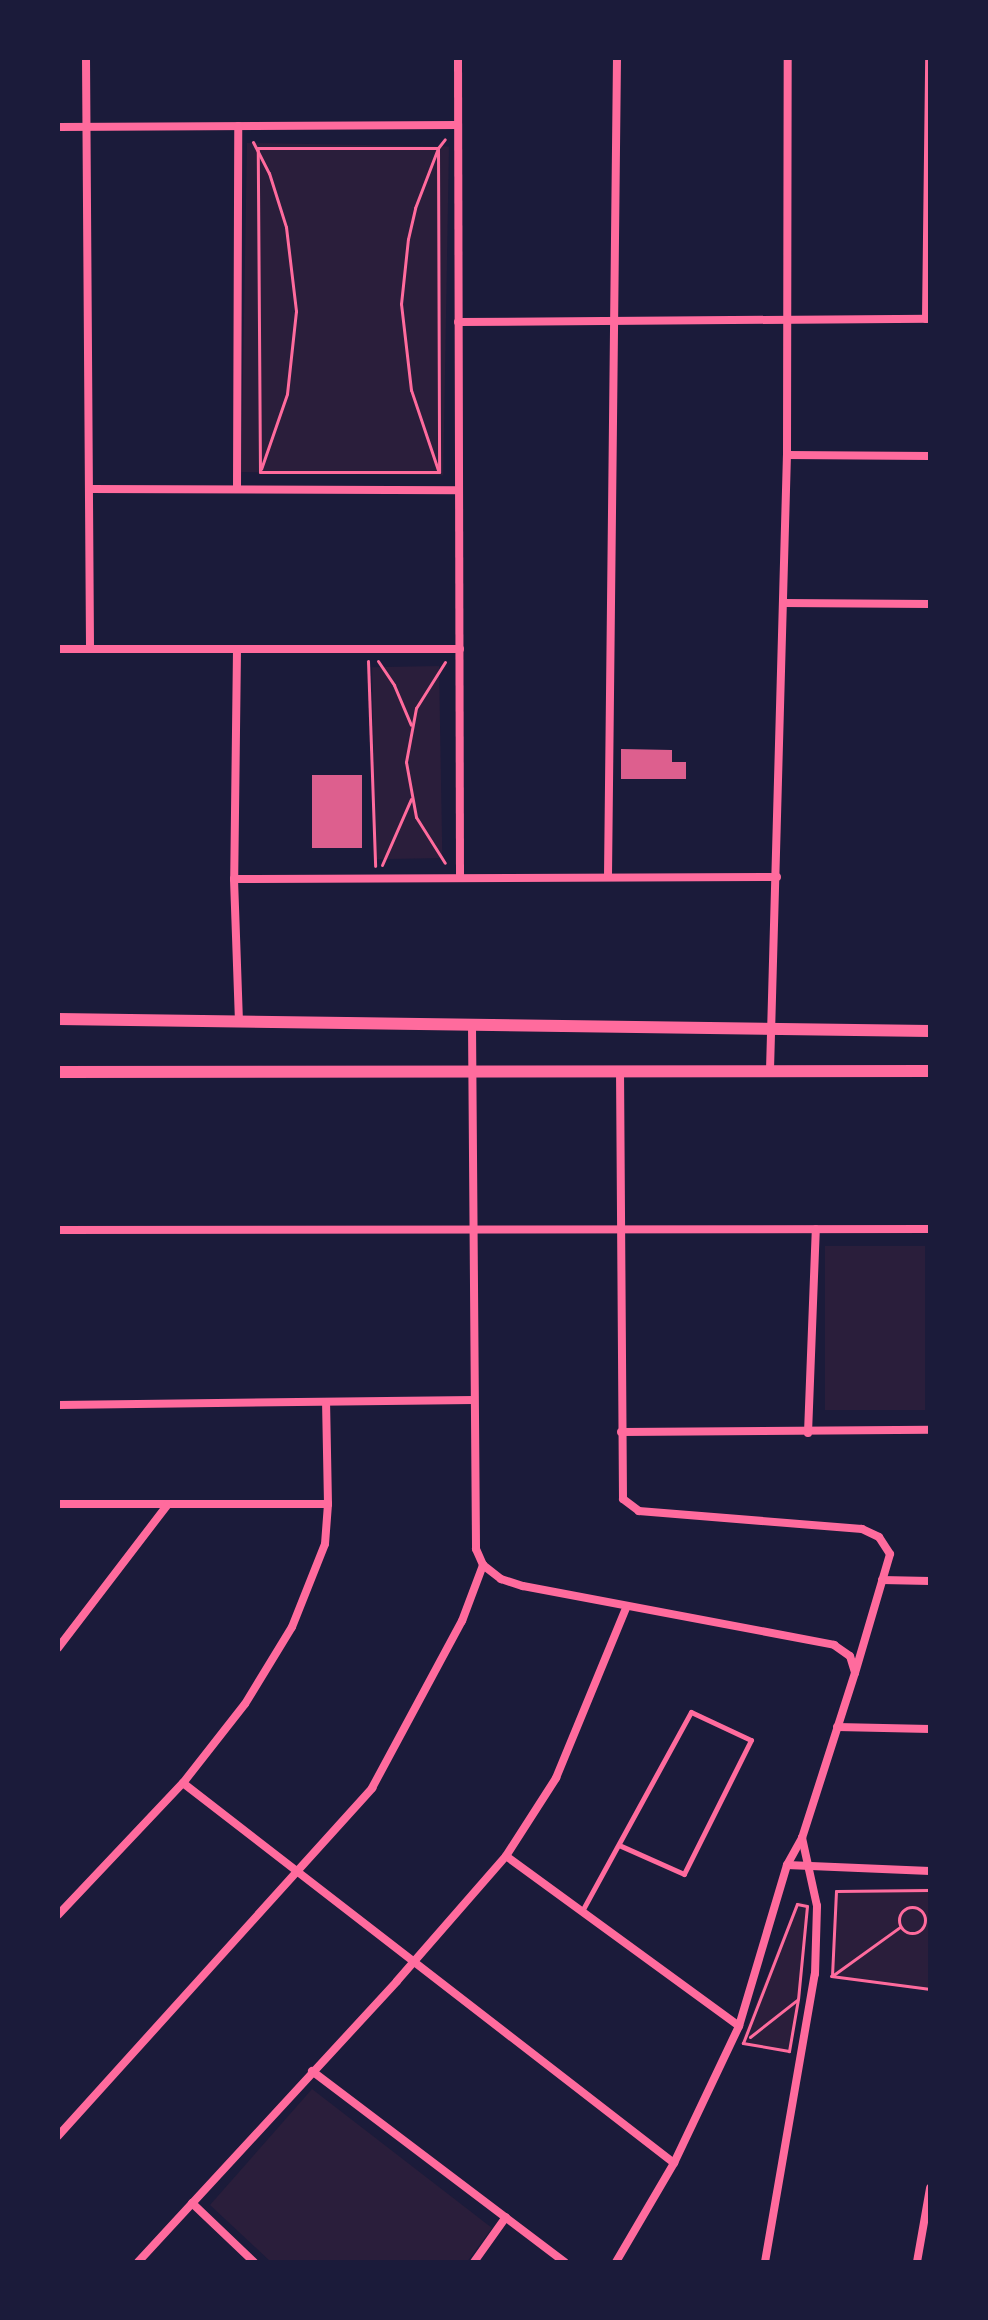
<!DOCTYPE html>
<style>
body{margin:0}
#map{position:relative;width:988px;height:2320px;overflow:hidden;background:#1b1b3a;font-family:"Archivo Narrow",sans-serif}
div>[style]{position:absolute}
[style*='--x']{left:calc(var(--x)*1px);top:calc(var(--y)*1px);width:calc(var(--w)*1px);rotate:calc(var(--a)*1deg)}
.green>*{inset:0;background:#2a1e3b;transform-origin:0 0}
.building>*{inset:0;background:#dd5f8e;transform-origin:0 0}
.path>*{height:3px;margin:-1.5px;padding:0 1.5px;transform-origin:1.5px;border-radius:1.5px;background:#ff6b9d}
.path>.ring{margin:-1.5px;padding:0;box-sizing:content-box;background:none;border:3px solid #ff6b9d;border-radius:50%}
.service>*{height:5px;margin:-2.5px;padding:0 2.5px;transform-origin:2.5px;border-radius:2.5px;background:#ff6b9d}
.minor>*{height:8px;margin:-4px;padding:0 4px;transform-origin:4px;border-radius:4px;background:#ff6b9d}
.tertiary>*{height:12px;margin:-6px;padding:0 6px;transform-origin:6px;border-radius:6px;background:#ff6b9d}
span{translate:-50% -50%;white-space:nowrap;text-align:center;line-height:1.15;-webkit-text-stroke:7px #1b1b3a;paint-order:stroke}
.frame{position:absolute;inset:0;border:60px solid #1b1b3a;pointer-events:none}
</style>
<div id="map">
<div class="green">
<div style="left:247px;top:143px;width:202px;height:329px;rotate:1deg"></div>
<div style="left:439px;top:666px;width:192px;height:67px;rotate:89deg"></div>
<div style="left:825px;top:1246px;width:100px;height:164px"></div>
<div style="clip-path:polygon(930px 1888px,930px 1991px,831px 1977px,835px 1894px,839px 1890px)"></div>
<div style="clip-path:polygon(797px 1901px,808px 1904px,802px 1978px,790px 2052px,740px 2044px)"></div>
<div style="clip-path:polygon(312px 2089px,492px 2228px,467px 2262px,271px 2262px,210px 2205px)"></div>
</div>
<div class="building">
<div style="clip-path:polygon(621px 749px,672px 750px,672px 762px,686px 762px,686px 779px,621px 779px)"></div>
<div style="left:312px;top:775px;width:50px;height:73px"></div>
</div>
<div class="path">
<div style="--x:253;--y:142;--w:35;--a:63"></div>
<div style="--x:269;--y:173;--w:57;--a:72.5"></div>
<div style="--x:286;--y:227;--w:85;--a:83.2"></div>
<div style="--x:296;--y:311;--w:83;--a:96.2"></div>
<div style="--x:287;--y:394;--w:79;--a:109.1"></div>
<div style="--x:258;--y:148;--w:180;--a:0"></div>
<div style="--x:438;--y:148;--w:324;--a:89.8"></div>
<div style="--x:439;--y:472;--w:179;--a:180"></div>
<div style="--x:260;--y:472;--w:324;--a:-90.4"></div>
<div style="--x:438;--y:470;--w:84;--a:-108.6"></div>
<div style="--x:411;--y:390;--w:87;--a:-96.6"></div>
<div style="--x:401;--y:304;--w:65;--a:-83.9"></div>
<div style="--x:408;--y:239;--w:32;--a:-77"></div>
<div style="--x:415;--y:208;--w:64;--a:-69"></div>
<div style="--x:438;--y:148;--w:11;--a:-52"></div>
<div style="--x:368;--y:661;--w:205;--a:88"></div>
<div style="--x:378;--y:661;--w:29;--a:56"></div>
<div style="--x:394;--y:685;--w:43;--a:67"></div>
<div style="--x:445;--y:662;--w:54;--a:122.2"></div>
<div style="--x:416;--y:708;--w:55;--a:100.5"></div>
<div style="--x:406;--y:762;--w:56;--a:79.7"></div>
<div style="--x:416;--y:817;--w:54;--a:57.8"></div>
<div style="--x:382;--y:865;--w:72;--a:-66.3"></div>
<div style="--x:797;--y:1904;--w:10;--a:11"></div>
<div style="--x:807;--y:1906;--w:93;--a:95.5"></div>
<div style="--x:798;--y:1999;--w:53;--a:99.8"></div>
<div style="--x:789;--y:2051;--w:47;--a:-170.1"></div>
<div style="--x:743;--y:2043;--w:149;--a:-68.8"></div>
<div class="ring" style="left:899px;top:1907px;width:23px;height:23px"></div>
<div style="--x:831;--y:1976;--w:100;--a:7.5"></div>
<div style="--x:832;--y:1976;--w:85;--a:-87.3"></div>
<div style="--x:836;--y:1891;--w:94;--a:-0.6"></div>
<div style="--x:832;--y:1976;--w:84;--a:-35.8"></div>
<div style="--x:750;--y:2037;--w:60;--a:-38.2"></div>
</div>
<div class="service">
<div style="--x:582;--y:1911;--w:227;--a:-61.3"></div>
<div style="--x:691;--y:1712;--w:66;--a:25"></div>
<div style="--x:751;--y:1740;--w:150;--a:116.6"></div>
<div style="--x:684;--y:1874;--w:71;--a:-156"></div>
</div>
<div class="minor">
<div style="--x:86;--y:58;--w:591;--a:89.61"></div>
<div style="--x:458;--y:58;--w:819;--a:89.86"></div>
<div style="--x:58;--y:127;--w:400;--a:-0.3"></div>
<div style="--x:926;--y:319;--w:261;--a:-89.3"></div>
<div style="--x:458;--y:322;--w:472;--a:-0.4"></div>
<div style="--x:787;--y:455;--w:143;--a:0.4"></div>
<div style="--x:89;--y:489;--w:370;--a:0.2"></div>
<div style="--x:237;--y:489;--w:363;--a:-89.8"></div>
<div style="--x:783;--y:603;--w:147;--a:0.4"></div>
<div style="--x:58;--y:649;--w:402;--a:0"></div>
<div style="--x:237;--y:649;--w:230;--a:90.7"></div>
<div style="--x:234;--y:879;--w:143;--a:88"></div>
<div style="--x:608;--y:876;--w:818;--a:-89.37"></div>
<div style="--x:234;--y:879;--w:543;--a:-0.21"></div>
<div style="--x:472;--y:1025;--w:524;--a:89.56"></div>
<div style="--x:476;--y:1549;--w:17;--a:66"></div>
<div style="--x:483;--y:1565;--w:23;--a:38"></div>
<div style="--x:501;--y:1579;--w:23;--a:18"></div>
<div style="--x:523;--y:1586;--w:317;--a:10.7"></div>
<div style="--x:834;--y:1645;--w:19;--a:35"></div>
<div style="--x:850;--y:1656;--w:17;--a:73"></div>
<div style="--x:770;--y:1070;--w:615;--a:-88.42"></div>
<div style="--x:787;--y:455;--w:397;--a:-89.9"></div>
<div style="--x:58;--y:1230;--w:872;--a:-0.07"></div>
<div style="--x:58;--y:1405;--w:416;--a:-0.7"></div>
<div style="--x:621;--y:1432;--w:309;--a:-0.4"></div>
<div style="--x:808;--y:1433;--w:204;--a:-87.8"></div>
<div style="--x:58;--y:1504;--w:270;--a:0"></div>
<div style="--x:882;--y:1580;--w:48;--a:1.2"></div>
<div style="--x:58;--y:1648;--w:181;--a:-52.6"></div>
<div style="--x:837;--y:1727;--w:93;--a:1.2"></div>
<div style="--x:183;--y:1783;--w:621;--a:37.74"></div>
<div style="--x:506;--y:1856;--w:288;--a:36.1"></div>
<div style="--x:787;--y:1865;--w:143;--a:2.4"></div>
<div style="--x:58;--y:1915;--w:182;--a:-46.6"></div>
<div style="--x:183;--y:1783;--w:100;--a:-51.9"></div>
<div style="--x:245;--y:1704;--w:90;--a:-58.6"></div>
<div style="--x:292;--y:1627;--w:89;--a:-68.3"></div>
<div style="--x:325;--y:1544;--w:40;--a:-85.7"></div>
<div style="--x:328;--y:1504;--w:102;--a:-91.1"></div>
<div style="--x:312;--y:2071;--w:317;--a:37.1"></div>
<div style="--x:58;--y:2136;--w:469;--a:-47.9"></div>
<div style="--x:372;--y:1788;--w:190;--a:-61.7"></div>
<div style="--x:462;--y:1621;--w:60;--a:-69.4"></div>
<div style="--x:192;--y:2203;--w:86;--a:43.6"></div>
<div style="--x:138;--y:2262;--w:382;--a:-47.3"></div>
<div style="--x:397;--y:1981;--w:166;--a:-48.9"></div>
<div style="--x:506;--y:1856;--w:93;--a:-57.3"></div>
<div style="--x:556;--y:1778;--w:186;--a:-67.6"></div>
<div style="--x:474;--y:2262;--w:55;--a:-54.6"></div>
<div style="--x:616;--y:2262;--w:115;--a:-59.6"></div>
<div style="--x:674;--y:2163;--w:152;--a:-64.6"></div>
<div style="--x:739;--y:2026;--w:168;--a:-73.4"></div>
<div style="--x:787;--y:1865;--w:31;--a:-61"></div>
<div style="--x:802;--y:1838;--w:173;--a:-72.2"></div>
<div style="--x:855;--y:1673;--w:124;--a:-73.6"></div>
<div style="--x:890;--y:1554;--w:20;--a:-123"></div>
<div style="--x:879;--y:1537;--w:19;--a:-155"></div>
<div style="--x:862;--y:1529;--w:224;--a:-175.4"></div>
<div style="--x:639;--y:1511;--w:20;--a:-143"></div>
<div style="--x:623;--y:1499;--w:428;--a:-90.4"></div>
<div style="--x:765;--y:2262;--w:292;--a:-80.2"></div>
<div style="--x:815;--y:1974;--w:68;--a:-88.3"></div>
<div style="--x:817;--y:1906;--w:70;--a:-102.4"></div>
<div style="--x:917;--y:2262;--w:75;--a:-80"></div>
</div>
<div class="tertiary">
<div style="--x:58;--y:1019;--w:872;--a:0.79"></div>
<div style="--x:58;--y:1072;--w:872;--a:-0.07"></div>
</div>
<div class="frame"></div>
</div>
